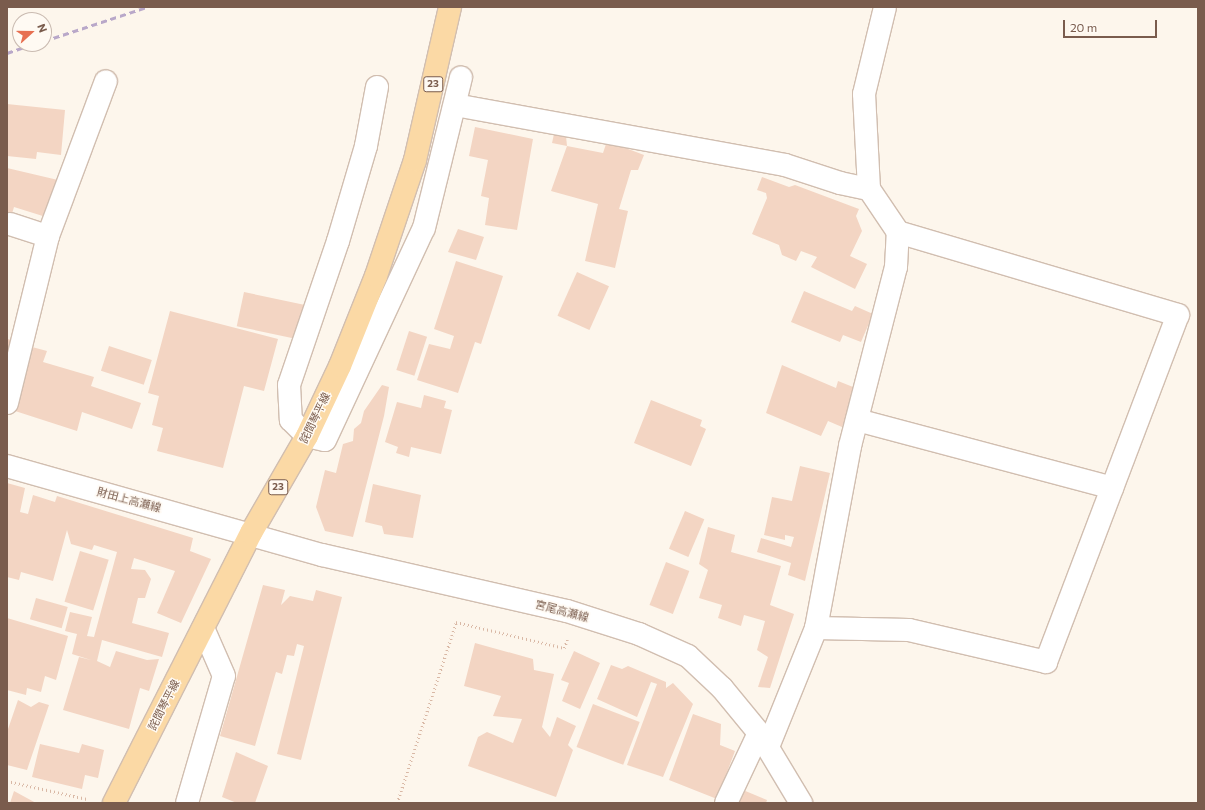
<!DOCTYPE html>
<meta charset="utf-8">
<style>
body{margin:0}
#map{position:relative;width:1205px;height:810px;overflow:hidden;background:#fdf6ec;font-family:Commissioner,"Noto Sans JP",sans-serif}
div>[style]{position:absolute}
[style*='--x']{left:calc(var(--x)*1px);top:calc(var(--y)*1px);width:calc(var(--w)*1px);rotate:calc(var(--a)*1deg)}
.building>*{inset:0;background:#f3d5c3;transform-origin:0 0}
.path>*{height:2.5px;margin-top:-1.25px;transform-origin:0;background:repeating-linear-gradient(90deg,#d9b8a5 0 1px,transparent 0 4px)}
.roads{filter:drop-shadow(1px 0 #d1beb0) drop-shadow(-1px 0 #d1beb0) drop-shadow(0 1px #d1beb0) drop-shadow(0 -1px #d1beb0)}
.street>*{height:22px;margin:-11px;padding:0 11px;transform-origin:11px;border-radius:11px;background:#fff}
.secondary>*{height:22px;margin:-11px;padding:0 11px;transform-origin:11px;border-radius:11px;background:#fff}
.primary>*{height:22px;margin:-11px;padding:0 11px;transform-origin:11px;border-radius:11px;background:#fbd9a5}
.rail>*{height:3px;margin-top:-1.5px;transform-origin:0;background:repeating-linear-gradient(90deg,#b9a8c9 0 6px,transparent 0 10px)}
span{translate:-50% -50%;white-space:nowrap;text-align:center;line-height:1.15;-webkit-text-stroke:3px #fffaf3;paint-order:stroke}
.shield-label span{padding:1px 3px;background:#fffaf3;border:1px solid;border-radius:3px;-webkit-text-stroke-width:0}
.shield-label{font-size:10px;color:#7a5c4d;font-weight:700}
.street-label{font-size:11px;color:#7a5c4d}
.frame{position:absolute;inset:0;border:8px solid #7a5c4d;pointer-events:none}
.north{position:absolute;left:12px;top:12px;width:40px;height:40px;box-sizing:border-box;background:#fffaf3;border:1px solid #cabbb1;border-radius:50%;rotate:69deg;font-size:11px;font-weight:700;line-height:16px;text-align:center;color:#7a5c4d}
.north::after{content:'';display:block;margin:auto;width:14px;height:18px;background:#e76f51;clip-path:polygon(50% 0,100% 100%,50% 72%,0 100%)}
.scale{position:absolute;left:1063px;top:20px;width:94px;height:18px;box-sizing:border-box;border:2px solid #7a5c4d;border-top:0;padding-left:5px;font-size:12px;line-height:14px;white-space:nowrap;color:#7a5c4d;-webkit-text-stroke:3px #fffaf3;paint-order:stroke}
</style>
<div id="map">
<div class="building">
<div style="clip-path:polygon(7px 104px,65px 110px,61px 155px,37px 152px,36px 159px,7px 156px)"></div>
<div style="clip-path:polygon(475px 127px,533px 139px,517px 230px,485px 225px,489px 198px,481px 196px,488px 160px,469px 156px)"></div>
<div style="clip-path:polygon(554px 134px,566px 136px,567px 146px,552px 143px)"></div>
<div style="clip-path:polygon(607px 141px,644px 155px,638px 170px,631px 170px,619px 209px,628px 211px,615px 268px,585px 261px,598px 204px,551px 191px,567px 146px,603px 153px)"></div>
<div style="clip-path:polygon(7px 168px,58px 180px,46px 217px,14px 207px,11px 217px,7px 216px)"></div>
<div style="clip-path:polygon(762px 177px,789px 187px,795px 185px,859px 209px,856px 216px,862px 231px,850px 256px,867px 264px,855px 289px,811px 267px,817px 257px,801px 251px,796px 261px,782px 255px,779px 245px,752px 234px,767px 198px,766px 193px,757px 190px)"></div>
<div style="clip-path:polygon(458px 229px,484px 237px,476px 260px,448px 252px)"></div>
<div style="clip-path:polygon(456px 261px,503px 276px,481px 344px,475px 342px,458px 393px,417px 380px,429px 344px,450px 349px,454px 336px,434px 329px)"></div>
<div style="left:577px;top:272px;width:35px;height:48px;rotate:24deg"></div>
<div style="clip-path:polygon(804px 291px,852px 311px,855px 306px,873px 314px,861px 342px,843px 335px,840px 342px,791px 322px)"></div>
<div style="left:244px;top:292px;width:66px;height:35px;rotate:12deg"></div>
<div style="clip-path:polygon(170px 311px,278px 339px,264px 391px,244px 386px,223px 468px,157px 451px,163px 428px,152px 425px,159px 396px,148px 393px)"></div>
<div style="left:409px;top:331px;width:19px;height:41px;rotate:18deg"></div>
<div style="clip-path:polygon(7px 339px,12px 340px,7px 357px)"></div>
<div style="left:109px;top:346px;width:45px;height:26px;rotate:18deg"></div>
<div style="clip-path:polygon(32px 347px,47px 351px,43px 362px,94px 377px,91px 386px,141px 403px,132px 429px,82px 412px,77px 431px,12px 410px)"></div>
<div style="clip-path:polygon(782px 365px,836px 388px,838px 381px,858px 389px,842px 427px,828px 421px,821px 436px,766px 413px)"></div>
<div style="clip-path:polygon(382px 385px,389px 387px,384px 416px,353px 537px,325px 531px,316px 507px,325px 470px,336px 473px,343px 444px,353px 441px,354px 429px,361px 423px,364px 411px)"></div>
<div style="clip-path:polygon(424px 395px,446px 401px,444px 408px,452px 410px,441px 454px,411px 447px,409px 457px,396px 453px,398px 447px,385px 442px,397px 402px,421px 408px)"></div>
<div style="clip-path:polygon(651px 400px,702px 420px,700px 426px,706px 429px,691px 466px,634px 443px)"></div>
<div style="clip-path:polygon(800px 466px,830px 473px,805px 581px,788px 575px,791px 563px,757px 552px,761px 538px,791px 547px,794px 537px,785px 535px,785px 540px,764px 535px,772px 497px,792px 501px)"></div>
<div style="clip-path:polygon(7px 483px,25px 488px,20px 512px,28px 514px,33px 495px,55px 502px,57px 496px,193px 538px,190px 551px,211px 559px,181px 623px,157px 613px,175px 571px,134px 558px,131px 569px,145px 570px,151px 579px,145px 598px,138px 598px,132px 623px,169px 633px,162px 657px,102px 640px,97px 661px,110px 667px,116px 651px,147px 660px,159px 659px,149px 691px,140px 688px,129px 729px,63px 710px,79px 657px,91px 660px,72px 654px,77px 634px,65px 631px,70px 612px,92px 617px,87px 636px,94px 637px,117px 552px,94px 545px,92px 550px,71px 544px,67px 530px,53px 581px,21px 572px,19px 580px,7px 577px)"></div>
<div style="clip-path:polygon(373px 484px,421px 495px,413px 538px,384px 534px,382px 526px,365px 522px)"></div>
<div style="left:685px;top:511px;width:21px;height:41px;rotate:23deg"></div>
<div style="clip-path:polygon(708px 527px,735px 535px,731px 552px,781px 566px,770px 605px,794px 614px,770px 688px,758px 687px,768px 657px,757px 650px,765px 621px,744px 615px,741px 626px,718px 618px,722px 605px,699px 598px,708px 570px,699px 564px)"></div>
<div style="left:80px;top:551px;width:30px;height:53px;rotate:17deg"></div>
<div style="left:666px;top:562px;width:25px;height:46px;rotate:21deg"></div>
<div style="clip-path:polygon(263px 585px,285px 590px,281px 605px,290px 596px,313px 601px,316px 590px,342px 597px,301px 760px,277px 754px,304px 646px,297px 644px,294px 656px,287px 655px,282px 674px,276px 672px,255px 746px,220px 736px)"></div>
<div style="left:36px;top:598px;width:33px;height:22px;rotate:16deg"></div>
<div style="clip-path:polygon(7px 618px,68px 636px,56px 680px,45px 676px,41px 692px,27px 688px,26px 695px,7px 690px)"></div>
<div style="clip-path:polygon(475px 643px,533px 659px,534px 670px,554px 674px,542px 727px,550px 737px,557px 717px,576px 726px,568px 745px,573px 750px,556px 797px,468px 766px,478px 737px,487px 732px,513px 743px,522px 719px,493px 716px,501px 696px,464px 686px)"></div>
<div style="clip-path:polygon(574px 651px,600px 663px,580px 709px,562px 701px,569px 683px,561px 680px)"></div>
<div style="clip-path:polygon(611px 665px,622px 669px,628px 666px,666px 682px,666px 688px,673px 683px,693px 704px,663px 777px,627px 765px,657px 684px,651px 682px,637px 717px,597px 699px)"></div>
<div style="clip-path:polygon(18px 700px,31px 707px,39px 702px,49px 705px,27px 770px,7px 765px,7px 732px)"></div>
<div style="left:593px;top:704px;width:50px;height:46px;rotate:21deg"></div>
<div style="clip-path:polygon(693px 714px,721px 724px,720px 745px,735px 751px,717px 799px,669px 780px)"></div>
<div style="clip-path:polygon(40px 744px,79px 753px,82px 744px,104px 750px,98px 778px,85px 775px,82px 789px,32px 777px)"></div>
<div style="clip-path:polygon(236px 752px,268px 766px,255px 803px,237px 803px,222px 797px)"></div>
<div style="clip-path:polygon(743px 790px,767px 800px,766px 803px,737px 803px)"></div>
<div style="clip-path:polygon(14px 791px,36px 803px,10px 803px)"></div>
</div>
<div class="path">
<div style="--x:7;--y:781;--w:82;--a:12.7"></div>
<div style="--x:397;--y:803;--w:190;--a:-71.9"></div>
<div style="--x:456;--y:622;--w:111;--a:13.5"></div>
<div style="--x:564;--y:648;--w:9;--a:-69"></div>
</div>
<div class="roads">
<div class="street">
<div style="--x:377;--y:87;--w:60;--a:100.6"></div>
<div style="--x:366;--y:146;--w:99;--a:106.4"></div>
<div style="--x:338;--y:241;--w:152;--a:108.8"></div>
<div style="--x:289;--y:385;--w:35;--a:87"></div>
<div style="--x:291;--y:420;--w:23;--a:45"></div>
<div style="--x:307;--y:436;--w:18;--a:13"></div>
<div style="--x:325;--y:440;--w:234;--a:-65"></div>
<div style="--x:424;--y:228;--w:155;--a:-76.2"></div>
<div style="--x:455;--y:105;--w:335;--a:10.3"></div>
<div style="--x:785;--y:165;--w:58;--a:18.1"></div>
<div style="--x:840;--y:183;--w:30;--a:12"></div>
<div style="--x:10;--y:224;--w:40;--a:18"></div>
<div style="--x:7;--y:403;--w:172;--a:-76.2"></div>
<div style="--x:48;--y:236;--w:165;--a:-69.5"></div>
<div style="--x:857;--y:420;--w:264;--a:14.9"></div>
<div style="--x:816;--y:628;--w:93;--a:1.2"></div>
<div style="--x:909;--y:630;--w:141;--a:13.1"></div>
<div style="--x:1046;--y:662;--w:371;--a:-69.2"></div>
<div style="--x:1178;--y:315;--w:292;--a:-163.5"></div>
<div style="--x:768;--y:747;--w:128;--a:-68"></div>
<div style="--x:816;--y:628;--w:185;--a:-79.4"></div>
<div style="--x:850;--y:446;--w:185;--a:-75.6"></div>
<div style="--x:896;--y:267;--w:35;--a:-87"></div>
<div style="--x:898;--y:232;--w:52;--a:-124"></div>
<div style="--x:869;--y:189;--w:95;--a:-93"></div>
<div style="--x:864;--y:94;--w:89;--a:-76.4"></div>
<div style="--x:187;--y:803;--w:132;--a:-73.8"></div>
<div style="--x:224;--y:676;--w:52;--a:-113.6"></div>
<div style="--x:726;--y:803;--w:77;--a:-64.8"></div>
</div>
<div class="secondary">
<div style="--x:7;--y:466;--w:327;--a:15.8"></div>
<div style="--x:322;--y:555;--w:251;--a:12.9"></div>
<div style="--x:567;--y:611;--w:76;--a:17.7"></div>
<div style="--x:639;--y:634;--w:54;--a:24.2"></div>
<div style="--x:688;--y:656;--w:47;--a:43.3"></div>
<div style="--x:722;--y:688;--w:58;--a:50.6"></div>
<div style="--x:759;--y:733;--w:82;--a:59"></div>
</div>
<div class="primary">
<div style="--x:114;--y:803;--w:303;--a:-63.1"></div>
<div style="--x:251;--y:533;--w:112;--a:-60"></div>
<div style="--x:307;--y:436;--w:77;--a:-64.8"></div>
<div style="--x:340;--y:366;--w:97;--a:-68.2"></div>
<div style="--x:376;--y:276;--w:122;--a:-71.4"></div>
<div style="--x:415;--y:160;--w:157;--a:-77.1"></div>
</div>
</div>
<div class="rail">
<div style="--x:44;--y:41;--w:108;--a:-18.3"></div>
<div style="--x:7;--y:53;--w:28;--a:-19"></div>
</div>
<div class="shield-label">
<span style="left:433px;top:84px">23</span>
<span style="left:278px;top:487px">23</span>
</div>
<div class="street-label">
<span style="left:315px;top:418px;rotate:-64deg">詫間琴平線</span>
<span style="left:129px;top:500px;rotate:15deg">財田上高瀬線</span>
<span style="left:562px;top:611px;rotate:15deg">宮尾高瀬線</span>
<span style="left:164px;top:705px;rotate:-63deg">詫間琴平線</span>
</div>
<div class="frame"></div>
<div class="north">N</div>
<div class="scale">20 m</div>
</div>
